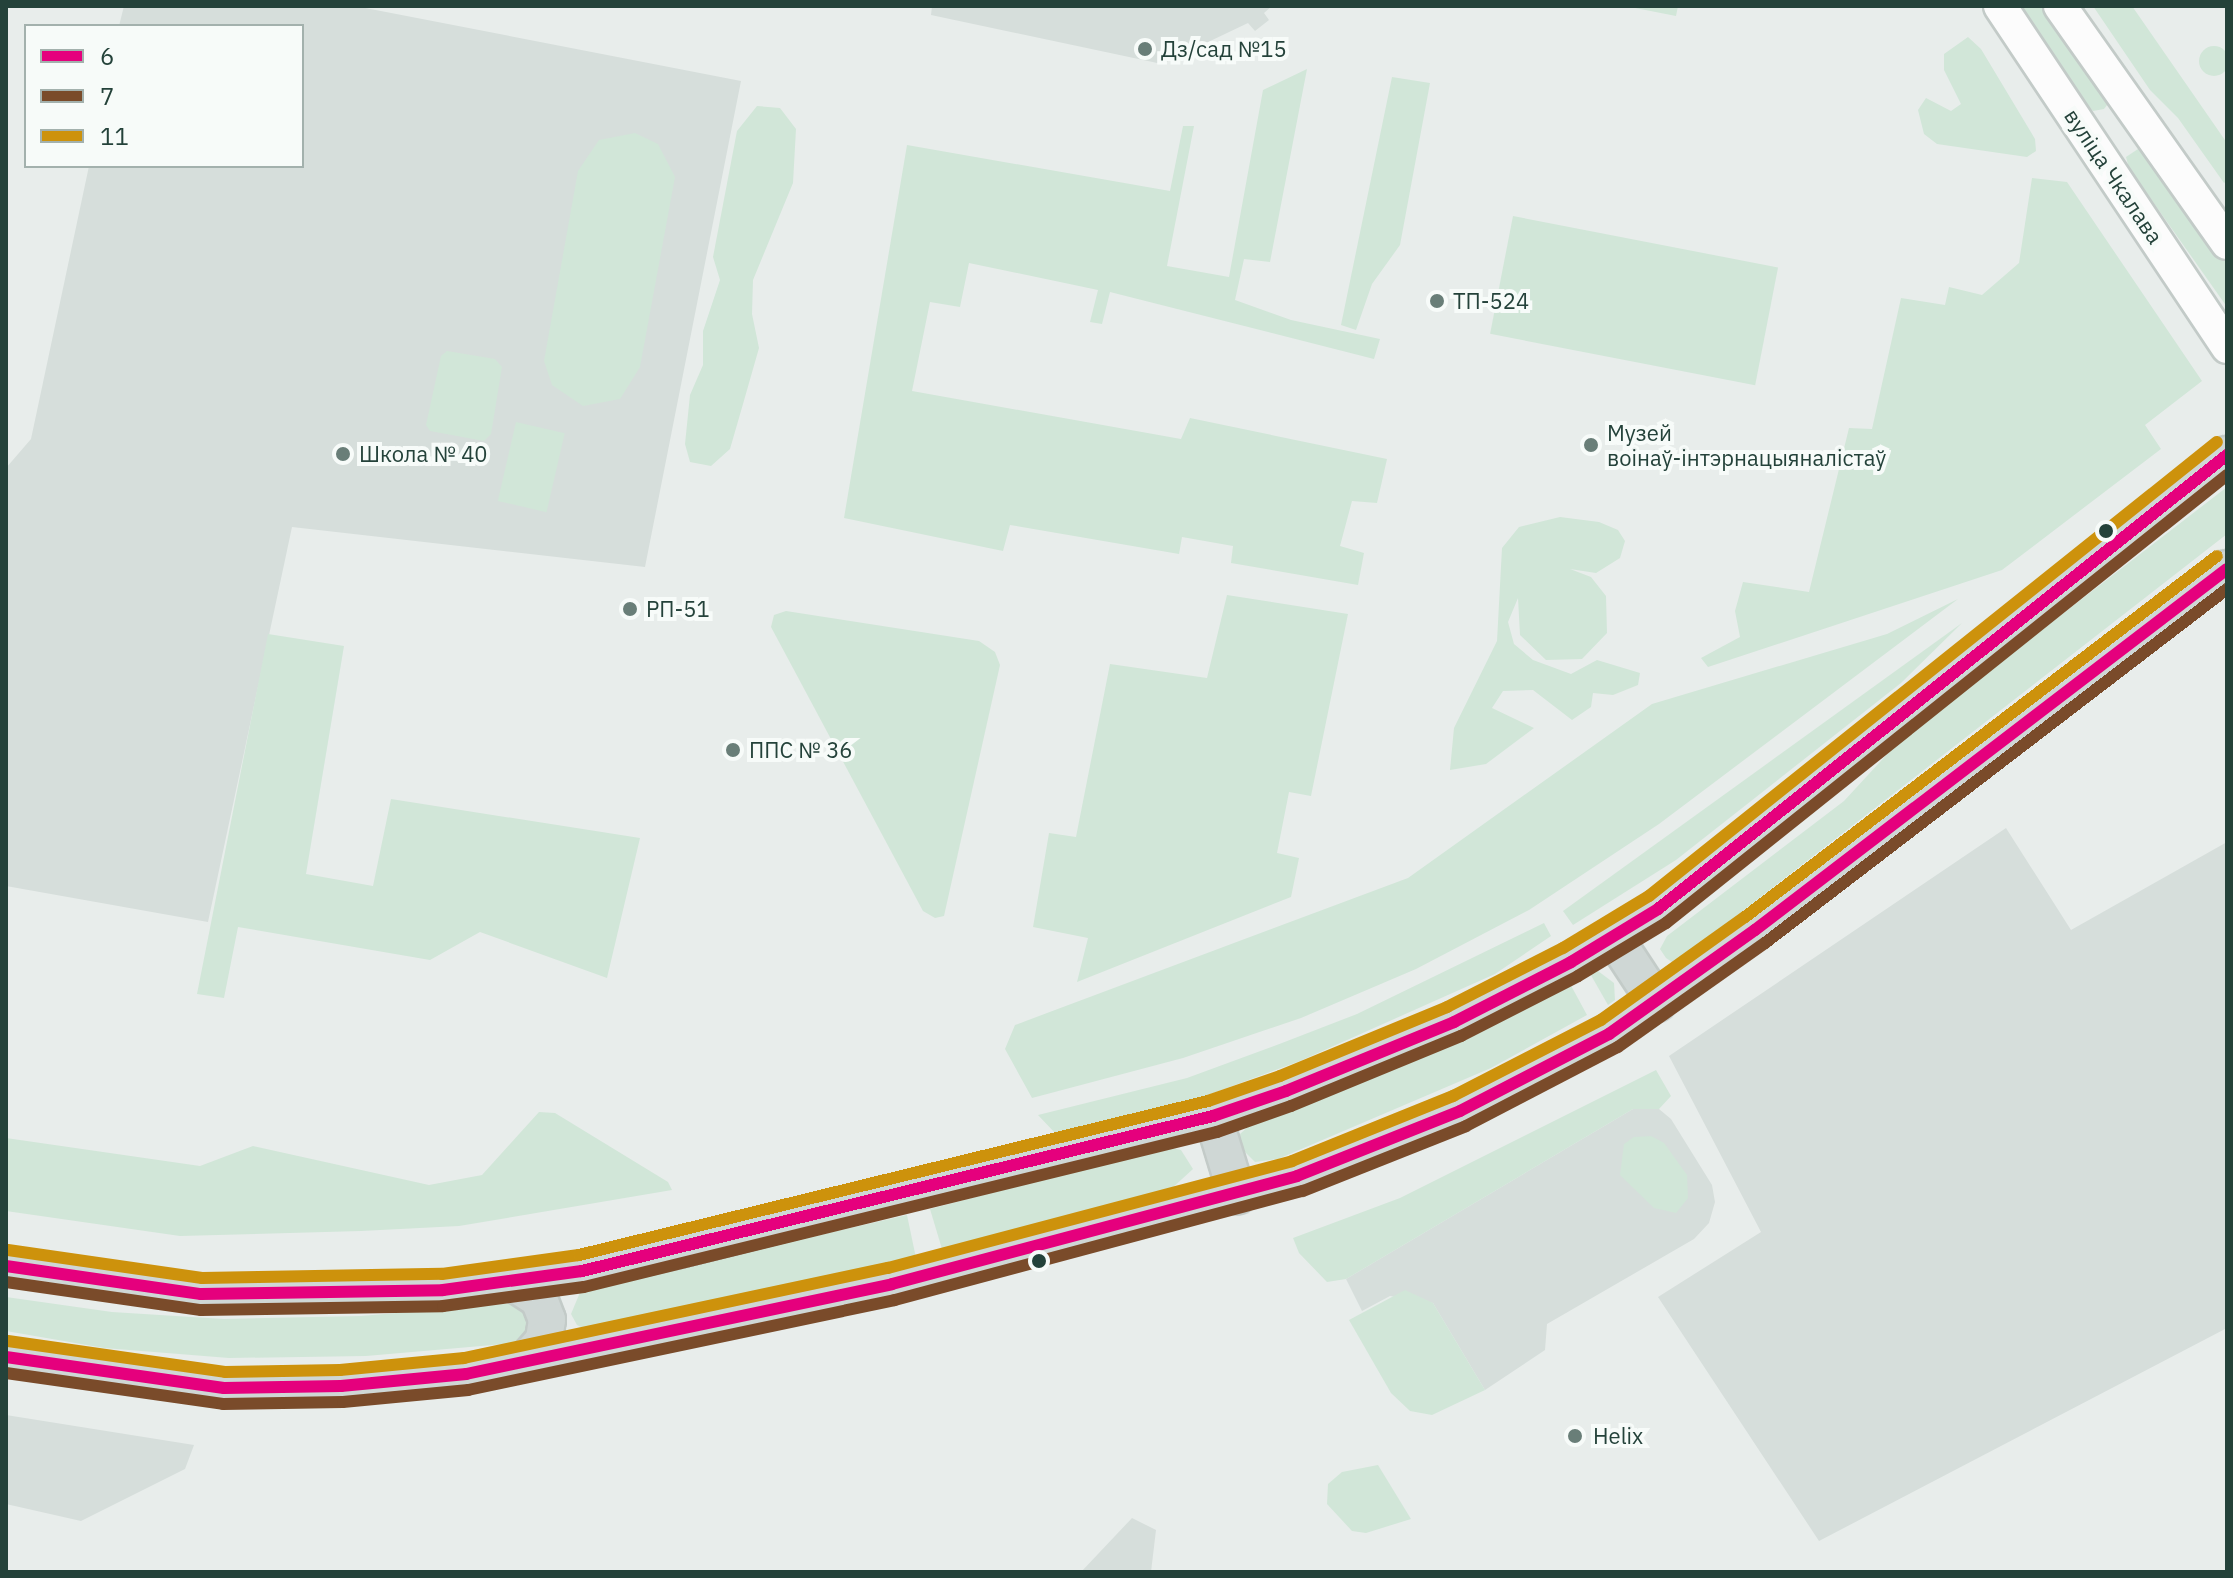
<!DOCTYPE html>
<meta charset="utf-8">
<style>
body{margin:0}
#map{position:relative;width:2233px;height:1578px;overflow:hidden;background:#e8edeb;font-family:"IBM Plex Sans",sans-serif}
div>[style]{position:absolute}
[style*='--x']{left:calc(var(--x)*1px);top:calc(var(--y)*1px);width:calc(var(--w)*1px);rotate:calc(var(--a)*1deg)}
.built>*{inset:0;background:#d6dedb}
.green>*{inset:0;background:#d1e6d8;transform-origin:0 0}
.round{border-radius:50%}
.roads{filter:drop-shadow(2px 0 #c3cbc8) drop-shadow(-2px 0 #c3cbc8) drop-shadow(0 2px #c3cbc8) drop-shadow(0 -2px #c3cbc8)}
.secondary>*{height:32px;margin:-16px;padding:0 16px;transform-origin:16px;border-radius:16px;background:#fcfcfc}
.primary>*{height:36px;margin:-18px;padding:0 18px;transform-origin:18px;border-radius:18px;background:#cfd7d5}
.bus-1>*{height:12px;margin:-6px;padding:0 6px;transform-origin:6px;border-radius:6px;background:#e5007d}
.bus-2>*{height:12px;margin:-6px;padding:0 6px;transform-origin:6px;border-radius:6px;background:#7a4b2a}
.bus-3>*{height:12px;margin:-6px;padding:0 6px;transform-origin:6px;border-radius:6px;background:#cd920c}
.dots>*{width:22px;height:22px;translate:-50% -50%;box-sizing:border-box;border:4px solid #f7fbf9;border-radius:50%}
span{translate:-50% -50%;white-space:nowrap;text-align:center;line-height:1.15;-webkit-text-stroke:8px #f7fbf9;paint-order:stroke}
.poi-label{font-size:22px;color:#24423a}
.left{translate:0 -50%;text-align:left}
.street-label{font-size:22px;color:#24423a}
.frame{position:absolute;inset:0;border:8px solid #24423a;pointer-events:none}
.legend{position:absolute;left:24px;top:24px;width:280px;height:144px;box-sizing:border-box;background:#f7fbf9;border:2px solid #a3b1ad;margin:0;padding:10px 14px;list-style:none;font-size:24px;color:#24423a}
.legend li{display:flex;align-items:center;gap:16px;height:40px}
.legend b{width:40px;border:2px solid #a3b1ad}
</style>
<div id="map">
<div class="built">
<div style="clip-path:polygon(124px 6px,355px 6px,741px 81px,645px 567px,292px 527px,208px 922px,6px 886px,6px 468px,31px 439px,89px 166px,302px 166px,302px 26px,119px 26px)"></div>
<div style="clip-path:polygon(932px 6px,1272px 6px,1264px 13px,1269px 20px,1255px 31px,1248px 23px,1162px 64px,931px 15px)"></div>
<div style="clip-path:polygon(2006px 828px,2071px 930px,2227px 842px,2227px 1328px,1819px 1541px,1658px 1297px,1761px 1232px,1669px 1056px)"></div>
<div style="clip-path:polygon(1633px 1109px,1659px 1109px,1671px 1119px,1712px 1185px,1715px 1202px,1709px 1223px,1694px 1239px,1547px 1324px,1545px 1350px,1485px 1390px,1433px 1303px,1390px 1296px,1362px 1311px,1346px 1279px)"></div>
<div style="clip-path:polygon(6px 1415px,194px 1445px,185px 1469px,81px 1521px,6px 1504px)"></div>
<div style="clip-path:polygon(1132px 1518px,1156px 1530px,1151px 1572px,1081px 1572px)"></div>
</div>
<div class="green">
<div style="clip-path:polygon(1625px 6px,1678px 6px,1676px 16px)"></div>
<div style="clip-path:polygon(2027px 6px,2050px 6px,2111px 100px,2104px 109px,2093px 111px,2084px 103px,2021px 10px)"></div>
<div style="clip-path:polygon(2093px 6px,2132px 6px,2227px 143px,2227px 181px,2224px 183px,2178px 118px,2150px 90px)"></div>
<div style="clip-path:polygon(1968px 37px,1981px 49px,2035px 139px,2036px 151px,2027px 157px,1937px 144px,1924px 134px,1918px 110px,1926px 98px,1951px 111px,1961px 104px,1944px 70px,1944px 54px)"></div>
<div class="round" style="left:2199px;top:46px;width:30px;height:30px"></div>
<div style="clip-path:polygon(1307px 69px,1270px 262px,1244px 259px,1235px 300px,1291px 320px,1380px 339px,1374px 359px,1110px 292px,1102px 324px,1090px 322px,1098px 290px,969px 263px,960px 307px,930px 302px,912px 391px,1181px 439px,1190px 418px,1387px 459px,1377px 503px,1352px 501px,1340px 546px,1364px 553px,1358px 585px,1231px 563px,1233px 546px,1182px 537px,1179px 554px,1010px 525px,1003px 551px,844px 518px,907px 145px,1170px 191px,1183px 126px,1194px 126px,1167px 266px,1229px 277px,1263px 90px)"></div>
<div style="clip-path:polygon(1392px 77px,1430px 83px,1400px 245px,1372px 284px,1356px 330px,1341px 325px)"></div>
<div style="clip-path:polygon(757px 106px,780px 108px,796px 129px,793px 183px,753px 280px,752px 314px,759px 348px,743px 404px,730px 449px,711px 466px,690px 462px,685px 444px,690px 395px,703px 365px,703px 331px,720px 280px,713px 257px,737px 131px)"></div>
<div style="clip-path:polygon(635px 133px,658px 144px,675px 177px,640px 367px,620px 399px,583px 406px,552px 385px,544px 361px,578px 171px,599px 140px)"></div>
<div style="clip-path:polygon(2141px 147px,2150px 152px,2227px 262px,2227px 307px,2129px 168px,2126px 157px)"></div>
<div style="clip-path:polygon(2032px 178px,2067px 182px,2202px 381px,2145px 425px,2161px 449px,2002px 570px,1708px 667px,1701px 658px,1740px 637px,1735px 611px,1743px 582px,1809px 592px,1849px 428px,1872px 429px,1901px 298px,1945px 305px,1949px 287px,1982px 295px,2019px 263px)"></div>
<div style="left:1513px;top:216px;width:270px;height:120px;rotate:11deg"></div>
<div style="clip-path:polygon(447px 351px,495px 359px,502px 367px,491px 434px,484px 441px,430px 431px,426px 425px,441px 356px)"></div>
<div style="left:516px;top:422px;width:50px;height:81px;rotate:13deg"></div>
<div style="clip-path:polygon(2227px 487px,2227px 534px,1685px 956px,1672px 962px,1666px 958px,1660px 949px,1667px 936px,1844px 801px,1903px 737px)"></div>
<div style="clip-path:polygon(1560px 517px,1599px 522px,1618px 530px,1625px 541px,1620px 558px,1596px 573px,1570px 569px,1591px 577px,1606px 596px,1607px 633px,1582px 659px,1546px 660px,1520px 635px,1518px 598px,1508px 622px,1514px 644px,1533px 660px,1571px 674px,1597px 660px,1640px 673px,1638px 685px,1613px 695px,1593px 693px,1591px 707px,1572px 720px,1533px 690px,1503px 691px,1492px 708px,1534px 728px,1486px 764px,1450px 770px,1454px 728px,1497px 641px,1502px 548px,1519px 527px)"></div>
<div style="clip-path:polygon(1227px 595px,1348px 614px,1311px 796px,1289px 792px,1277px 853px,1299px 858px,1291px 897px,1077px 982px,1088px 938px,1033px 927px,1049px 833px,1076px 837px,1110px 664px,1207px 678px)"></div>
<div style="clip-path:polygon(1958px 599px,1659px 824px,1529px 910px,1416px 969px,1301px 1018px,1183px 1058px,1032px 1098px,1005px 1049px,1015px 1025px,1408px 878px,1652px 704px,1887px 634px)"></div>
<div style="clip-path:polygon(786px 611px,979px 641px,995px 652px,1000px 665px,944px 916px,935px 918px,923px 911px,771px 627px,774px 615px)"></div>
<div style="clip-path:polygon(1962px 623px,1901px 683px,1676px 860px,1573px 925px,1563px 911px)"></div>
<div style="clip-path:polygon(268px 634px,344px 646px,306px 874px,373px 886px,391px 799px,640px 838px,607px 978px,480px 932px,430px 960px,238px 927px,224px 998px,197px 994px)"></div>
<div style="clip-path:polygon(1544px 923px,1551px 936px,1495px 974px,1300px 1061px,1200px 1098px,1055px 1133px,1038px 1115px,1187px 1078px,1282px 1043px,1357px 1014px)"></div>
<div style="clip-path:polygon(1594px 968px,1614px 983px,1615px 1000px,1608px 1005px,1588px 970px)"></div>
<div style="clip-path:polygon(1568px 980px,1587px 1015px,1491px 1068px,1278px 1159px,1255px 1162px,1239px 1146px,1240px 1134px,1251px 1124px,1469px 1036px)"></div>
<div style="clip-path:polygon(1656px 1070px,1671px 1096px,1659px 1109px,1633px 1109px,1346px 1279px,1327px 1282px,1299px 1253px,1293px 1238px,1400px 1198px)"></div>
<div style="clip-path:polygon(539px 1112px,555px 1113px,668px 1182px,672px 1190px,459px 1226px,361px 1231px,180px 1236px,6px 1211px,6px 1138px,200px 1166px,253px 1146px,429px 1185px,482px 1175px)"></div>
<div style="clip-path:polygon(1651px 1136px,1664px 1143px,1687px 1175px,1688px 1198px,1676px 1213px,1654px 1208px,1620px 1175px,1624px 1144px,1634px 1137px)"></div>
<div style="clip-path:polygon(1168px 1147px,1181px 1150px,1193px 1169px,1170px 1190px,942px 1249px,930px 1209px)"></div>
<div style="clip-path:polygon(907px 1215px,916px 1258px,591px 1332px,577px 1325px,571px 1314px,581px 1290px)"></div>
<div style="clip-path:polygon(1405px 1290px,1433px 1303px,1485px 1390px,1432px 1415px,1410px 1411px,1391px 1393px,1349px 1320px)"></div>
<div style="clip-path:polygon(6px 1297px,112px 1312px,224px 1319px,361px 1316px,513px 1303px,531px 1309px,531px 1336px,515px 1343px,366px 1356px,229px 1358px,104px 1348px,6px 1331px)"></div>
<div style="clip-path:polygon(1378px 1465px,1411px 1519px,1366px 1533px,1352px 1531px,1327px 1504px,1328px 1484px,1342px 1472px)"></div>
</div>
<div class="roads">
<div class="secondary">
<div style="--x:2000;--y:6;--w:410;--a:56.3"></div>
<div style="--x:2060;--y:6;--w:290;--a:54.8"></div>
</div>
<div class="primary">
<div style="--x:1613;--y:936;--w:80;--a:56.7"></div>
<div style="--x:1213;--y:1116;--w:83;--a:73.1"></div>
<div style="--x:6;--y:1266;--w:197;--a:8.2"></div>
<div style="--x:201;--y:1294;--w:242;--a:-0.9"></div>
<div style="--x:443;--y:1290;--w:140;--a:-7.8"></div>
<div style="--x:582;--y:1271;--w:100;--a:-12.7"></div>
<div style="--x:680;--y:1249;--w:549;--a:-14.01"></div>
<div style="--x:1213;--y:1116;--w:77;--a:-18.9"></div>
<div style="--x:1286;--y:1091;--w:182;--a:-22.3"></div>
<div style="--x:1454;--y:1022;--w:131;--a:-27.1"></div>
<div style="--x:1571;--y:962;--w:102;--a:-31.3"></div>
<div style="--x:1658;--y:909;--w:728;--a:-38.59"></div>
<div style="--x:511;--y:1281;--w:33;--a:33"></div>
<div style="--x:539;--y:1299;--w:22;--a:69"></div>
<div style="--x:547;--y:1320;--w:20;--a:99"></div>
<div style="--x:544;--y:1340;--w:30;--a:131"></div>
<div style="--x:6;--y:1357;--w:220;--a:8.1"></div>
<div style="--x:224;--y:1388;--w:117;--a:-1"></div>
<div style="--x:341;--y:1386;--w:126;--a:-5.5"></div>
<div style="--x:466;--y:1374;--w:435;--a:-11.9"></div>
<div style="--x:892;--y:1284;--w:419;--a:-14.9"></div>
<div style="--x:1297;--y:1176;--w:175;--a:-21.7"></div>
<div style="--x:1460;--y:1111;--w:168;--a:-27.3"></div>
<div style="--x:1609;--y:1034;--w:179;--a:-35.5"></div>
<div style="--x:1755;--y:930;--w:594;--a:-37.41"></div>
</div>
</div>
<div class="bus-1">
<div style="--x:6;--y:1266;--w:197;--a:8.2"></div>
<div style="--x:201;--y:1294;--w:242;--a:-0.9"></div>
<div style="--x:443;--y:1290;--w:140;--a:-7.8"></div>
<div style="--x:582;--y:1271;--w:650;--a:-13.8"></div>
<div style="--x:1213;--y:1116;--w:77;--a:-18.9"></div>
<div style="--x:1286;--y:1091;--w:182;--a:-22.3"></div>
<div style="--x:1454;--y:1022;--w:131;--a:-27.1"></div>
<div style="--x:1571;--y:962;--w:102;--a:-31.3"></div>
<div style="--x:1658;--y:909;--w:728;--a:-38.59"></div>
<div style="--x:6;--y:1357;--w:220;--a:8.1"></div>
<div style="--x:224;--y:1388;--w:117;--a:-1"></div>
<div style="--x:341;--y:1386;--w:126;--a:-5.5"></div>
<div style="--x:466;--y:1374;--w:435;--a:-11.9"></div>
<div style="--x:892;--y:1284;--w:419;--a:-14.9"></div>
<div style="--x:1297;--y:1176;--w:175;--a:-21.7"></div>
<div style="--x:1460;--y:1111;--w:168;--a:-27.3"></div>
<div style="--x:1609;--y:1034;--w:179;--a:-35.5"></div>
<div style="--x:1755;--y:930;--w:594;--a:-37.41"></div>
</div>
<div class="bus-2">
<div style="--x:6;--y:1282;--w:197;--a:8.2"></div>
<div style="--x:201;--y:1310;--w:242;--a:-0.9"></div>
<div style="--x:443;--y:1306;--w:142;--a:-7.7"></div>
<div style="--x:584;--y:1287;--w:652;--a:-13.76"></div>
<div style="--x:1217;--y:1132;--w:78;--a:-19.4"></div>
<div style="--x:1291;--y:1106;--w:184;--a:-22.4"></div>
<div style="--x:1461;--y:1036;--w:131;--a:-27.1"></div>
<div style="--x:1578;--y:976;--w:103;--a:-31.1"></div>
<div style="--x:1666;--y:923;--w:718;--a:-38.61"></div>
<div style="--x:6;--y:1373;--w:219;--a:8.1"></div>
<div style="--x:223;--y:1404;--w:120;--a:-1"></div>
<div style="--x:343;--y:1402;--w:126;--a:-5.5"></div>
<div style="--x:468;--y:1390;--w:436;--a:-11.9"></div>
<div style="--x:895;--y:1300;--w:422;--a:-15"></div>
<div style="--x:1303;--y:1191;--w:175;--a:-21.7"></div>
<div style="--x:1466;--y:1126;--w:171;--a:-27.5"></div>
<div style="--x:1618;--y:1047;--w:180;--a:-35.3"></div>
<div style="--x:1765;--y:943;--w:582;--a:-37.46"></div>
</div>
<div class="bus-3">
<div style="--x:8;--y:1250;--w:196;--a:8.2"></div>
<div style="--x:202;--y:1278;--w:240;--a:-1"></div>
<div style="--x:442;--y:1274;--w:138;--a:-7.9"></div>
<div style="--x:579;--y:1255;--w:648;--a:-13.76"></div>
<div style="--x:1208;--y:1101;--w:76;--a:-19.1"></div>
<div style="--x:1280;--y:1076;--w:181;--a:-22.4"></div>
<div style="--x:1447;--y:1007;--w:130;--a:-27"></div>
<div style="--x:1563;--y:948;--w:100;--a:-31.2"></div>
<div style="--x:1649;--y:896;--w:727;--a:-38.64"></div>
<div style="--x:8;--y:1341;--w:219;--a:8.1"></div>
<div style="--x:225;--y:1372;--w:115;--a:-1"></div>
<div style="--x:340;--y:1370;--w:125;--a:-5.5"></div>
<div style="--x:464;--y:1358;--w:433;--a:-12"></div>
<div style="--x:888;--y:1268;--w:418;--a:-14.8"></div>
<div style="--x:1292;--y:1161;--w:174;--a:-22"></div>
<div style="--x:1453;--y:1096;--w:166;--a:-27.2"></div>
<div style="--x:1601;--y:1020;--w:177;--a:-35.6"></div>
<div style="--x:1745;--y:917;--w:594;--a:-37.41"></div>
</div>
<div class="dots">
<div style="left:1145px;top:49px;background:#697e78"></div>
<div style="left:1437px;top:301px;background:#697e78"></div>
<div style="left:1591px;top:445px;background:#697e78"></div>
<div style="left:343px;top:454px;background:#697e78"></div>
<div style="left:2106px;top:531px;background:#24423a"></div>
<div style="left:630px;top:609px;background:#697e78"></div>
<div style="left:733px;top:750px;background:#697e78"></div>
<div style="left:1039px;top:1261px;background:#24423a"></div>
<div style="left:1575px;top:1436px;background:#697e78"></div>
</div>
<div class="poi-label">
<span class="left" style="left:1161px;top:49px">Дз/сад №15</span>
<span class="left" style="left:1453px;top:301px">ТП-524</span>
<span class="left" style="left:1607px;top:445px">Музей<br>воінаў-інтэрнацыяналістаў</span>
<span class="left" style="left:359px;top:454px">Школа № 40</span>
<span class="left" style="left:646px;top:609px">РП-51</span>
<span class="left" style="left:749px;top:750px">ППС № 36</span>
<span class="left" style="left:1593px;top:1436px">Helix</span>
</div>
<div class="street-label">
<span style="left:2114px;top:176px;rotate:56deg">вуліца Чкалава</span>
</div>
<div class="frame"></div>
<ul class="legend">
<li><b style="height:10px;background:#e5007d"></b>6</li>
<li><b style="height:10px;background:#7a4b2a"></b>7</li>
<li><b style="height:10px;background:#cd920c"></b>11</li>
</ul>
</div>
